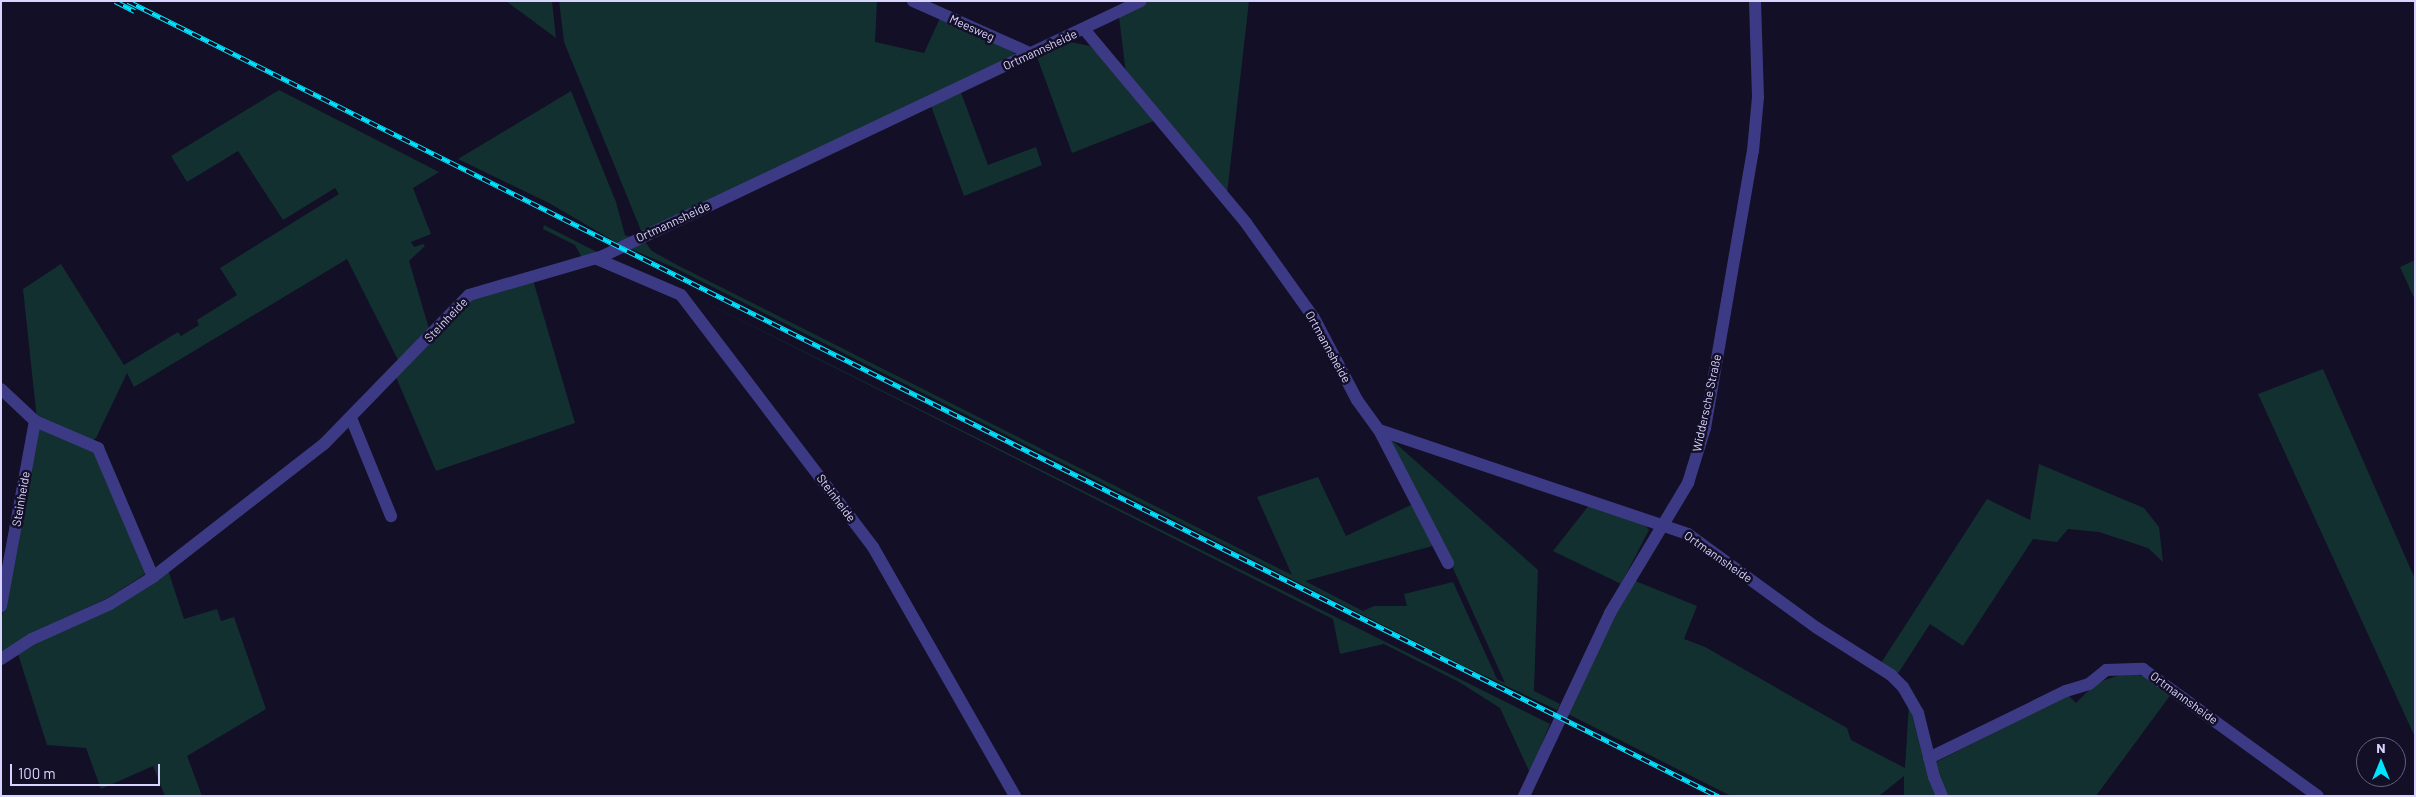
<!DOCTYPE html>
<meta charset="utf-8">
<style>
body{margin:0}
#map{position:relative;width:2416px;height:797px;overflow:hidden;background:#130f26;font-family:Barlow,sans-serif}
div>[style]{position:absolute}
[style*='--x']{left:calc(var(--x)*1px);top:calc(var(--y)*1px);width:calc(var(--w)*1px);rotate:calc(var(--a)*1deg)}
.green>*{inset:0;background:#12302f}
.minor>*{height:12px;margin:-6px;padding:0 6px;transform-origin:6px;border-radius:6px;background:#3d3a85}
.rail>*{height:5px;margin-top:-2.5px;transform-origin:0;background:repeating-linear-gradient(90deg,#130f26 0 9px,#00e5ff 0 18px);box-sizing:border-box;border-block:1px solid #00e5ff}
span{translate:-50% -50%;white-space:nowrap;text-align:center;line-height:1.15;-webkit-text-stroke:5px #130f26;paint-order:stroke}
.street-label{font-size:12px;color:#d9d4ff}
.frame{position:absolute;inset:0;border:2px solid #d9d4ff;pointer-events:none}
.north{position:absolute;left:2356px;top:737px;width:50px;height:50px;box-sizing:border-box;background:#130f26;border:1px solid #625e7d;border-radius:50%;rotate:0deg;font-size:14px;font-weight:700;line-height:20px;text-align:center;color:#d9d4ff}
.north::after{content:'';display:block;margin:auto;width:18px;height:22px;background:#00e5ff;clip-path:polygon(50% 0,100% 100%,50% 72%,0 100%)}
.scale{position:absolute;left:10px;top:764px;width:150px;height:22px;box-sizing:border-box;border:2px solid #d9d4ff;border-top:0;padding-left:6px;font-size:15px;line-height:18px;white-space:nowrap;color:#d9d4ff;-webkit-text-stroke:4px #130f26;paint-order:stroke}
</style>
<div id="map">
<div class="green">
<div style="clip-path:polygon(506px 1px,552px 1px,556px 38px)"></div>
<div style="clip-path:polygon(559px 1px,877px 1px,875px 42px,924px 53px,941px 16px,1015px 53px,1013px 58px,642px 233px,564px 42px)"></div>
<div style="clip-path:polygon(1147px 1px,1249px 1px,1227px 194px,1126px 74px,1119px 17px)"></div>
<div style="clip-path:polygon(1070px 42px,1090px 46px,1100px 55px,1156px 120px,1072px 153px,1037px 57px)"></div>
<div style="clip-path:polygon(279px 90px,439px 172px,413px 188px,431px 234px,411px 242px,414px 247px,423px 244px,425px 246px,409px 261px,430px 332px,400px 364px,347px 259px,134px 387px,127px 373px,96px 438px,90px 442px,37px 420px,23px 289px,61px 264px,124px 365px,178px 332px,181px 336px,199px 325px,197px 320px,237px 295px,220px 268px,339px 194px,335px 188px,283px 220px,238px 151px,187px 182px,171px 156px)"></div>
<div style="clip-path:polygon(960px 90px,988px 165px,1036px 147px,1042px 165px,964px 196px,930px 103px)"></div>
<div style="clip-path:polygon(571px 91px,616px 202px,625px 235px,632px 238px,619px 244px,549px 203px,458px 159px)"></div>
<div style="clip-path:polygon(544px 225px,599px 253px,582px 258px,575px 245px,543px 229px)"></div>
<div style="clip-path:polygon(645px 242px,652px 251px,677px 265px,1292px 575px,1257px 497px,1318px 477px,1346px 536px,1415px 503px,1436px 545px,1305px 581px,1363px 611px,1374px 606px,1407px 606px,1404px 594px,1453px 582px,1497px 679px,1505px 683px,1442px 544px,1384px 433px,1538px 570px,1534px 691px,1560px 704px,1557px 710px,1466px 667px,675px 268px,628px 248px)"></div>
<div style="clip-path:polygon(2415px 260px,2415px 300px,2400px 267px)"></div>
<div style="clip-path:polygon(533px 280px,575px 423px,436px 471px,396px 377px,471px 298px)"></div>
<div style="clip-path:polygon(669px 284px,1550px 724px,1530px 773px,1500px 708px,1459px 682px,1384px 644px,1340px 654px,1333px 619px)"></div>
<div style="clip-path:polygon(2323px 369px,2415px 579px,2415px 737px,2258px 394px)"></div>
<div style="clip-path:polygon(36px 424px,94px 450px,145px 574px,108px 598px,30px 634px,1px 654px,1px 622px)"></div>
<div style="clip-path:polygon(2039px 464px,2144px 508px,2159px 527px,2163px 562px,2148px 548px,2099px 532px,2068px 529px,2057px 542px,2033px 539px,1963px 646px,1930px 624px,1897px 675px,1881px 663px,1987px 499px,2030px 520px)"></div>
<div style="clip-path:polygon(1590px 504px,1643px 522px,1649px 530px,1621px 584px,1553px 551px)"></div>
<div style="clip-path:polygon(168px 570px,184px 619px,217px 609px,221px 621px,234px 617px,266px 709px,187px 756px,202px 796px,165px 796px,153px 766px,101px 789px,86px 748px,47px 745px,18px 654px)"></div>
<div style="clip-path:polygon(1633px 580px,1697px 606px,1684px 639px,1705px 647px,1847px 728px,1851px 740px,1905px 768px,1909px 703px,1927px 773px,1937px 796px,1904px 796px,1904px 776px,1879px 796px,1731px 796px,1568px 714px,1579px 683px)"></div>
<div style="clip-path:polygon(2126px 673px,2149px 677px,2172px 693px,2096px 796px,1948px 796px,1934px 763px,2068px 695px,2076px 703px,2096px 683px)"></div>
</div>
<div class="minor">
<div style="--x:913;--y:1;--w:130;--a:24"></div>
<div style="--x:1084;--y:29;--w:253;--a:50.1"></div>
<div style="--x:1246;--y:223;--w:117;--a:54.4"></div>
<div style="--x:1314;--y:318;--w:93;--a:62.3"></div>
<div style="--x:1357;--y:400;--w:37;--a:54"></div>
<div style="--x:1379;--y:430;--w:326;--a:18.6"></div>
<div style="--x:1688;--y:534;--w:160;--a:36.1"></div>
<div style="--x:1817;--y:628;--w:88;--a:32.4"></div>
<div style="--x:1891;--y:675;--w:17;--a:45"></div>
<div style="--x:1903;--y:687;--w:30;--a:60"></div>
<div style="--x:1918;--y:713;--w:66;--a:76"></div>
<div style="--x:1934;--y:777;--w:21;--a:67"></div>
<div style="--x:597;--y:259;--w:91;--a:23.2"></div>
<div style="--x:681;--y:295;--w:317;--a:52.7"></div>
<div style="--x:873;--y:547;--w:287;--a:60.3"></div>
<div style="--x:1;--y:389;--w:47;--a:43.3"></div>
<div style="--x:35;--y:421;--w:69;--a:23.2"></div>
<div style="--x:98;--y:448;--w:140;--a:66.9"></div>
<div style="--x:351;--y:418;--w:106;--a:67.8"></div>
<div style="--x:1379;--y:430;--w:150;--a:62.6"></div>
<div style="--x:1;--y:606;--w:188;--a:-79.6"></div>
<div style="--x:1;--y:659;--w:37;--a:-33"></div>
<div style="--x:32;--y:639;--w:85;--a:-24.2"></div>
<div style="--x:110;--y:604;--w:51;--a:-32.1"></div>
<div style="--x:153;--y:577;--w:217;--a:-37.9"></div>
<div style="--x:324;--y:444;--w:208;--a:-45.8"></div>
<div style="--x:469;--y:295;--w:140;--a:-16.2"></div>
<div style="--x:603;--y:256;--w:595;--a:-25.36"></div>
<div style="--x:1929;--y:758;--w:153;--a:-26.1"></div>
<div style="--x:2066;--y:691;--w:24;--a:-17"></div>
<div style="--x:2089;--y:684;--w:22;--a:-39"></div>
<div style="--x:2106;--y:670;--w:37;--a:-2"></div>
<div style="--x:2143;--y:669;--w:216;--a:36"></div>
<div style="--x:1524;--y:796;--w:202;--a:-64.8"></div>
<div style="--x:1610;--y:613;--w:152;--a:-59"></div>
<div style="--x:1688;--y:483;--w:58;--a:-72.8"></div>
<div style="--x:1705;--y:428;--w:281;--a:-80.2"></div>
<div style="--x:1753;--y:151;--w:54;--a:-84.7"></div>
<div style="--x:1758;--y:97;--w:96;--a:-91.8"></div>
</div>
<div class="rail">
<div style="--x:115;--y:1;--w:22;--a:27"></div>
<div style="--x:128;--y:1;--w:1778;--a:26.57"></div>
</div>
<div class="street-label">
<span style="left:972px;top:28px;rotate:24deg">Meesweg</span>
<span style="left:1040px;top:50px;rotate:-25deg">Ortmannsheide</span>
<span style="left:673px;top:222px;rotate:-25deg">Ortmannsheide</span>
<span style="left:446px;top:320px;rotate:-46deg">Steinheide</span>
<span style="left:1328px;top:347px;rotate:61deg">Ortmannsheide</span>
<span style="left:1707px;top:403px;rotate:-78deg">Widdersche Straße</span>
<span style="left:836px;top:498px;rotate:53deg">Steinheide</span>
<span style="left:21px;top:499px;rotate:-80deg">Steinheide</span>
<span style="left:1718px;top:557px;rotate:35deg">Ortmannsheide</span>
<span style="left:2184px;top:698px;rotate:36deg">Ortmannsheide</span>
</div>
<div class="frame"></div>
<div class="north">N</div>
<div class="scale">100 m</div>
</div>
